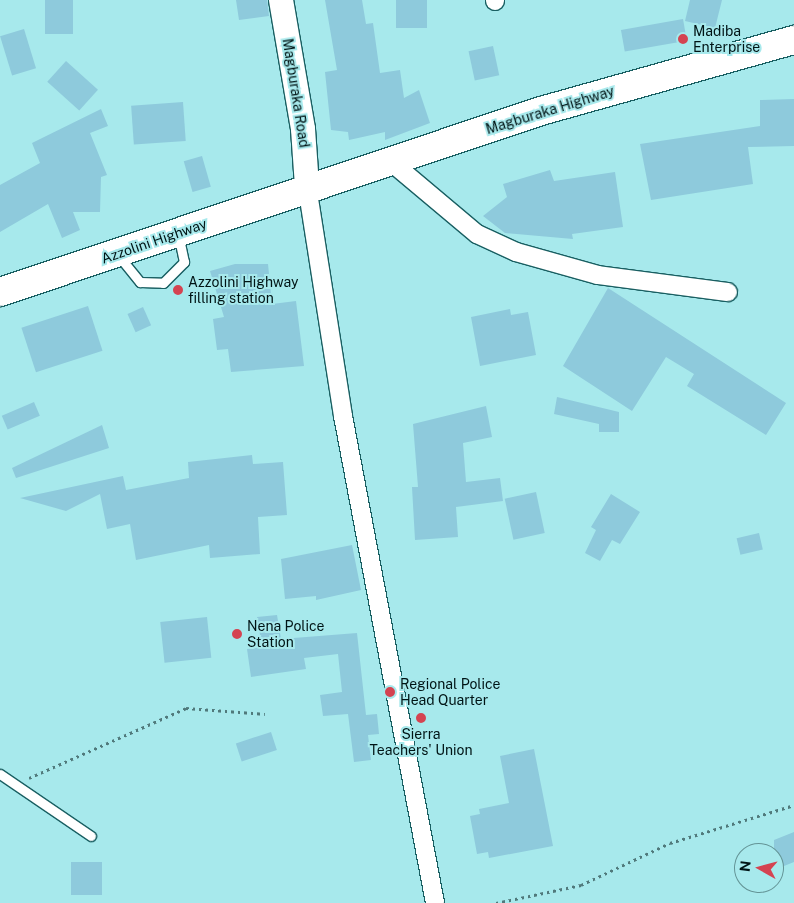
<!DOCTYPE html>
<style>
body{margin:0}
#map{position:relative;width:794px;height:903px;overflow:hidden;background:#a7e9ec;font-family:"Public Sans",sans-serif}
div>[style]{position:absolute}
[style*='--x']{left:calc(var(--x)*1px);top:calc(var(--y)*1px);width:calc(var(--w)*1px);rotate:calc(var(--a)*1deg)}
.building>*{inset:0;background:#8ecadc;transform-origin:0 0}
.path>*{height:3px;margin-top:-1.5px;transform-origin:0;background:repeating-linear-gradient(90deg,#50797b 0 2.5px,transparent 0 6.5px)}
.roads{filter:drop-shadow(1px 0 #195f62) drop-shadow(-1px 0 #195f62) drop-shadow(0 1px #195f62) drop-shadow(0 -1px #195f62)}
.lane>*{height:9px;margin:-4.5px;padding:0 4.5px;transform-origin:4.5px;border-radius:4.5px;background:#fff}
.street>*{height:18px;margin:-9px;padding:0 9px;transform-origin:9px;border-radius:9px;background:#fff}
.secondary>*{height:24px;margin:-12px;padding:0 12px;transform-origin:12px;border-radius:12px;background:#fff}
.primary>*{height:28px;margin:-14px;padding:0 14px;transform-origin:14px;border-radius:14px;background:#fff}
.dots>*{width:14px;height:14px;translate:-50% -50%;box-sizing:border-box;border:2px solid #a7e9ec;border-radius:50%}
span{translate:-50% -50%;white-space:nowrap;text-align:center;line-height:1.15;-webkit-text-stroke:4px #a7e9ec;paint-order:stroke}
.poi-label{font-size:14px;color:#001415}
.left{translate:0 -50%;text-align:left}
.street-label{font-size:14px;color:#001415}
.north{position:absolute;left:734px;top:843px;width:50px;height:50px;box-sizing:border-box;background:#a7e9ec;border:1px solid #649496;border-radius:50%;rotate:277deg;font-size:14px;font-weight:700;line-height:20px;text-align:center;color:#001415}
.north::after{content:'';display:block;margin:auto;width:18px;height:22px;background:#d44351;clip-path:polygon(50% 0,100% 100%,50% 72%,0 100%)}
</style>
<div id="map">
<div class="building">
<div style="left:45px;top:0;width:28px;height:34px"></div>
<div style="clip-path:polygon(236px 0,267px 0,269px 16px,239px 20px)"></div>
<div style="clip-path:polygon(325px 0,362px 0,366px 24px,373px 23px,380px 73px,400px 70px,404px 98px,419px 90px,430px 123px,385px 140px,385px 132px,349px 140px,348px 132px,331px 130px,325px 72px,337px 70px)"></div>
<div style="left:396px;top:0;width:31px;height:28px"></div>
<div style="clip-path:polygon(690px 0,722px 0,715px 28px,685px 21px)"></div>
<div style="left:683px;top:19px;width:22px;height:63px;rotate:80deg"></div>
<div style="left:24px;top:29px;width:41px;height:25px;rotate:73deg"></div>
<div style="left:493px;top:46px;width:30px;height:25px;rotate:78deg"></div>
<div style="left:66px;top:61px;width:43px;height:28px;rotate:42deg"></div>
<div style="clip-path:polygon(794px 99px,794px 146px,748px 147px,753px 184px,651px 200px,640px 144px,760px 126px,760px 100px)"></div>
<div style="left:183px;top:102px;width:39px;height:52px;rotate:86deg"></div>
<div style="clip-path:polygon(101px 109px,108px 126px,90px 133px,107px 175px,101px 177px,100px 212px,73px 212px,80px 230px,62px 238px,48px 204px,0 232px,0 185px,40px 163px,32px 143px)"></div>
<div style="left:202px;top:156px;width:32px;height:19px;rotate:74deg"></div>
<div style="clip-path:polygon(550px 170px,554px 181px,615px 172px,623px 227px,572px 234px,573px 239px,505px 233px,483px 216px,507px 197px,503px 184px)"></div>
<div style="clip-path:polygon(235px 264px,268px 264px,272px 304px,296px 301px,304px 366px,231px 372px,228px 349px,217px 350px,213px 319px,224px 317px,210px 271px)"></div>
<div style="clip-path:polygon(608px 288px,786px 403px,766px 435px,687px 386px,694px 374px,666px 357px,632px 411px,563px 366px)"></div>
<div style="left:88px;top:306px;width:47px;height:70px;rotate:72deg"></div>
<div style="left:143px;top:307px;width:20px;height:17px;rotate:66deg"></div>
<div style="clip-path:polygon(510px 309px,511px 315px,528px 312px,536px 355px,480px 366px,471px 317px)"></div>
<div style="clip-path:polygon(557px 397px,619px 412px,619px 432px,599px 432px,599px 424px,554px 414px)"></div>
<div style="left:34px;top:402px;width:15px;height:35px;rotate:67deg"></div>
<div style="clip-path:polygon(486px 406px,492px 437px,463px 443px,466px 482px,500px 478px,503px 501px,456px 507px,458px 537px,415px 540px,412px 487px,418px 487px,413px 424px)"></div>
<div style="clip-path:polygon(102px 425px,109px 448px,16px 478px,12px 468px)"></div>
<div style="clip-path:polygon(252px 455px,253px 464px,283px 462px,287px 515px,258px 517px,260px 554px,210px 558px,209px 545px,136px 560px,130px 524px,107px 529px,100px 494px,66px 511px,20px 498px,123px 476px,126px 490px,189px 478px,188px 462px)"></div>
<div style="left:536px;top:492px;width:42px;height:32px;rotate:78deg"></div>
<div style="clip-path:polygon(611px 494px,640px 512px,620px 544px,612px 540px,600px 561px,585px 553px,596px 530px,591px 527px)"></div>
<div style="left:759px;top:533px;width:17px;height:23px;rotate:77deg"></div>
<div style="clip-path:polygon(352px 545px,361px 590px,316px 600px,316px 596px,285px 599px,281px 559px)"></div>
<div style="clip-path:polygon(277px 615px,281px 639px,357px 633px,366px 715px,377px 714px,379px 734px,368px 735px,371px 760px,354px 762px,348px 714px,323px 716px,320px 695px,342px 692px,338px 654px,304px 658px,306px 669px,251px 677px,247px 649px,262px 647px,257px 617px)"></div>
<div style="left:207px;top:617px;width:41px;height:47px;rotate:84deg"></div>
<div style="left:271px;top:732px;width:19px;height:37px;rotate:72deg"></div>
<div style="clip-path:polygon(534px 749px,553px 846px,489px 858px,488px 852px,477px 854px,470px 816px,480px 814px,479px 809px,509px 803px,500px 756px)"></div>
<div style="clip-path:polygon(794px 832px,794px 862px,774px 870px,774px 840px)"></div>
<div style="left:102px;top:862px;width:33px;height:31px;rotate:90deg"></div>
</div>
<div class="path">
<div style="--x:29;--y:778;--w:172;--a:-24"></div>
<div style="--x:186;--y:708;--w:79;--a:4.3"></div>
<div style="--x:496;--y:903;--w:87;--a:-12"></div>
<div style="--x:581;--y:885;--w:98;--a:-25.3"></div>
<div style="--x:670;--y:843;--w:130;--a:-17"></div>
</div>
<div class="roads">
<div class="lane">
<div style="--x:118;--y:255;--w:35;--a:51"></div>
<div style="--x:140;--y:282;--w:23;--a:2"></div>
<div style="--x:163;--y:283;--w:30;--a:-45"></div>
<div style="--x:184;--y:262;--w:29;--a:-102"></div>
<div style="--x:0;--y:774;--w:110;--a:34.3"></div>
</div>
<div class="street">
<div style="--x:495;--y:0;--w:1;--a:90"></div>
<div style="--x:390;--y:161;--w:114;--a:40"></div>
<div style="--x:477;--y:234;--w:43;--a:24.8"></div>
<div style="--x:516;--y:252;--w:85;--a:15.7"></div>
<div style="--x:598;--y:275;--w:131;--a:7.5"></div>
<div style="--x:307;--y:186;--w:233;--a:81.1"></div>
<div style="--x:343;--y:416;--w:496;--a:79.3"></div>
</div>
<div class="secondary">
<div style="--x:281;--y:0;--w:131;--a:80.3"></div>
<div style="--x:303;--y:129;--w:57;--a:86"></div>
</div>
<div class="primary">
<div style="--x:0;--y:292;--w:570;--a:-18.5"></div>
<div style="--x:541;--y:111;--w:263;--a:-15.7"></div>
</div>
</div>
<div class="dots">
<div style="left:683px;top:39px;background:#d44351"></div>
<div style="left:178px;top:290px;background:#d44351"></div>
<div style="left:237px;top:634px;background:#d44351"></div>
<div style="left:390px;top:692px;background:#d44351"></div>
<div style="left:421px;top:718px;background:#d44351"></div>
</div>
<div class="poi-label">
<span class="left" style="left:693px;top:39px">Madiba<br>Enterprise</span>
<span class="left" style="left:188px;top:290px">Azzolini Highway<br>filling station</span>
<span class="left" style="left:247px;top:634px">Nena Police<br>Station</span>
<span class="left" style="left:400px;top:692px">Regional Police<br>Head Quarter</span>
<span style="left:421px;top:742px">Sierra<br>Teachers' Union</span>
</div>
<div class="street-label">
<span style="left:296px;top:93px;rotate:81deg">Magburaka Road</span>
<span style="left:550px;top:110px;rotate:-17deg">Magburaka Highway</span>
<span style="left:154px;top:241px;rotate:-19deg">Azzolini Highway</span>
</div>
<div class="north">N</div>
</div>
